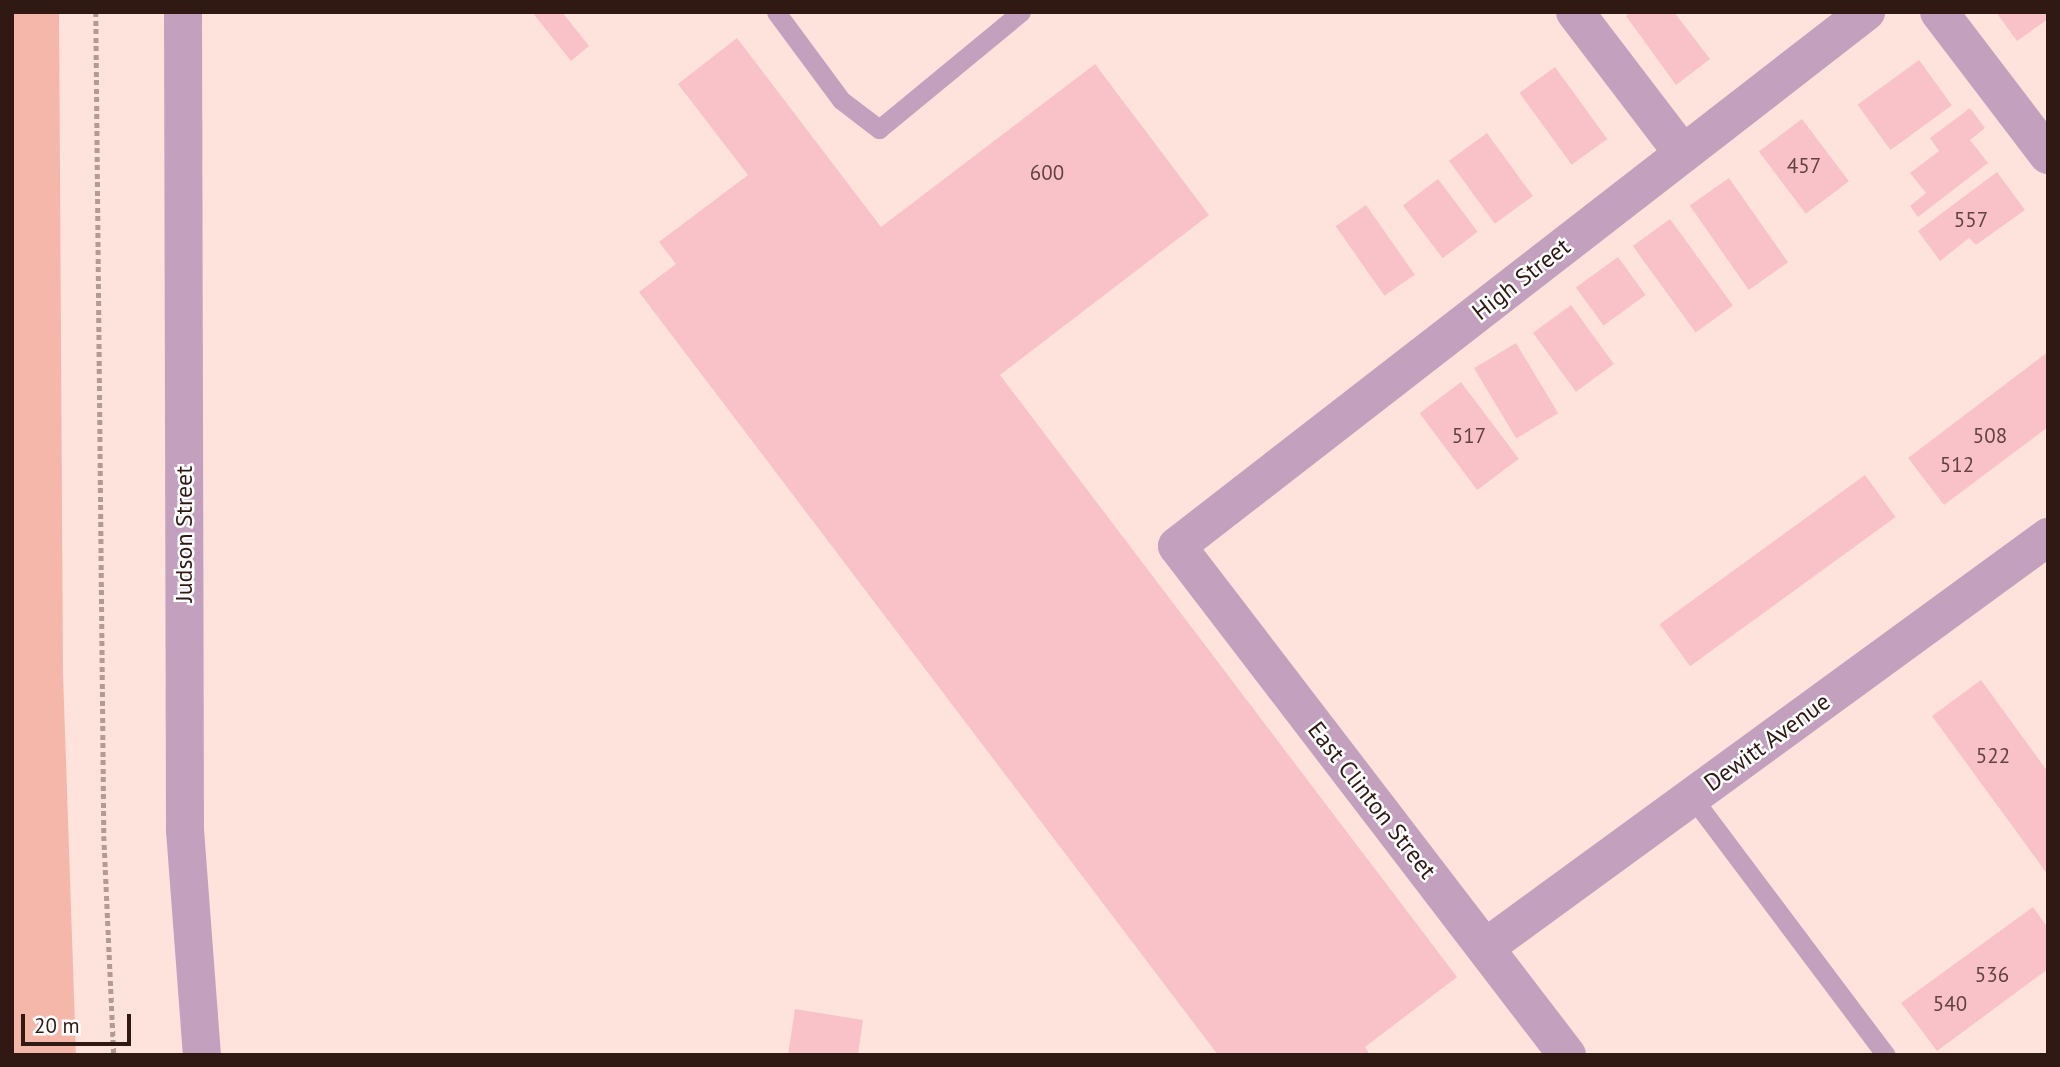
<!DOCTYPE html>
<style>
body{margin:0}
#map{position:relative;width:2060px;height:1067px;overflow:hidden;background:#fee2dc;font-family:"PT Sans",sans-serif}
div>[style]{position:absolute}
[style*='--x']{left:calc(var(--x)*1px);top:calc(var(--y)*1px);width:calc(var(--w)*1px);rotate:calc(var(--a)*1deg)}
.green>*{inset:0;background:#f6b7ab}
.building>*{inset:0;background:#f9c2c8;transform-origin:0 0}
.path>*{height:4.5px;margin-top:-2.25px;transform-origin:0;background:repeating-linear-gradient(90deg,#b49a94 0 5px,transparent 0 8.5px)}
.service>*{height:19px;margin:-9.5px;padding:0 9.5px;transform-origin:9.5px;border-radius:9.5px;background:#c3a1be}
.minor>*{height:38px;margin:-19px;padding:0 19px;transform-origin:19px;border-radius:19px;background:#c3a1be}
span{translate:-50% -50%;white-space:nowrap;text-align:center;line-height:1.15;-webkit-text-stroke:5px #fff;paint-order:stroke}
.number-label{font-size:21px;color:#624240}
.number-label span{-webkit-text-stroke-width:0}
.street-label{font-size:24px;color:#301813}
.frame{position:absolute;inset:0;border:14px solid #301813;pointer-events:none}
.scale{position:absolute;left:21px;top:1014px;width:110px;height:32px;box-sizing:border-box;border:4px solid #301813;border-top:0;padding-left:9px;font-size:21px;line-height:24px;white-space:nowrap;color:#301813;-webkit-text-stroke:5px #fff;paint-order:stroke}
</style>
<div id="map">
<div class="green">
<div style="clip-path:polygon(12px 12px,59px 12px,63px 674px,76px 1055px,12px 1055px)"></div>
</div>
<div class="building">
<div style="clip-path:polygon(532px 12px,562px 12px,589px 46px,571px 61px)"></div>
<div style="clip-path:polygon(1630px 12px,1674px 12px,1710px 59px,1676px 85px,1626px 16px)"></div>
<div style="clip-path:polygon(1996px 12px,2046px 12px,2048px 19px,2017px 41px)"></div>
<div style="clip-path:polygon(737px 38px,881px 227px,1095px 64px,1209px 215px,1000px 375px,1457px 977px,1365px 1047px,1370px 1055px,1218px 1055px,639px 292px,676px 264px,659px 242px,748px 175px,678px 84px)"></div>
<div style="left:1919px;top:60px;width:56px;height:76px;rotate:54deg"></div>
<div style="left:1555px;top:67px;width:89px;height:44px;rotate:54deg"></div>
<div style="clip-path:polygon(1970px 108px,1985px 128px,1970px 140px,1988px 163px,1918px 217px,1910px 206px,1926px 193px,1910px 173px,1939px 151px,1930px 138px)"></div>
<div style="left:1802px;top:119px;width:78px;height:54px;rotate:53deg"></div>
<div style="left:1487px;top:133px;width:78px;height:47px;rotate:54deg"></div>
<div style="clip-path:polygon(1997px 172px,2025px 210px,1976px 245px,1969px 238px,1940px 261px,1918px 231px)"></div>
<div style="left:1729px;top:178px;width:103px;height:48px;rotate:55deg"></div>
<div style="left:1438px;top:179px;width:66px;height:44px;rotate:53deg"></div>
<div style="left:1366px;top:205px;width:85px;height:37px;rotate:55deg"></div>
<div style="left:1670px;top:219px;width:107px;height:46px;rotate:54deg"></div>
<div style="left:1618px;top:257px;width:47px;height:52px;rotate:54deg"></div>
<div style="left:1571px;top:305px;width:73px;height:47px;rotate:54deg"></div>
<div style="left:1516px;top:343px;width:82px;height:49px;rotate:59deg"></div>
<div style="clip-path:polygon(2048px 352px,2048px 427px,1944px 505px,1908px 458px)"></div>
<div style="left:1461px;top:382px;width:96px;height:52px;rotate:53deg"></div>
<div style="left:1865px;top:475px;width:52px;height:254px;rotate:54deg"></div>
<div style="clip-path:polygon(1981px 680px,2048px 772px,2048px 875px,1932px 716px)"></div>
<div style="clip-path:polygon(2033px 907px,2048px 928px,2048px 969px,1937px 1051px,1901px 1003px)"></div>
<div style="clip-path:polygon(795px 1009px,863px 1020px,858px 1055px,788px 1055px)"></div>
</div>
<div class="path">
<div style="--x:96;--y:12;--w:824;--a:89.44"></div>
<div style="--x:104;--y:836;--w:219;--a:87.4"></div>
</div>
<div class="service">
<div style="--x:776;--y:12;--w:109;--a:53.5"></div>
<div style="--x:841;--y:100;--w:48;--a:37.3"></div>
<div style="--x:879;--y:129;--w:184;--a:-39.5"></div>
<div style="--x:1692;--y:797;--w:323;--a:53.1"></div>
</div>
<div class="minor">
<div style="--x:183;--y:12;--w:818;--a:89.86"></div>
<div style="--x:185;--y:830;--w:226;--a:85.7"></div>
<div style="--x:1575;--y:12;--w:178;--a:52.7"></div>
<div style="--x:1939;--y:12;--w:180;--a:52.7"></div>
<div style="--x:1486;--y:947;--w:696;--a:-36.11"></div>
<div style="--x:1567;--y:1055;--w:641;--a:-127.46"></div>
<div style="--x:1177;--y:546;--w:872;--a:-37.78"></div>
</div>
<div class="number-label">
<span style="left:1804px;top:166px">457</span>
<span style="left:1047px;top:173px">600</span>
<span style="left:1971px;top:220px">557</span>
<span style="left:1469px;top:436px">517</span>
<span style="left:1990px;top:436px">508</span>
<span style="left:1957px;top:465px">512</span>
<span style="left:1993px;top:756px">522</span>
<span style="left:1992px;top:975px">536</span>
<span style="left:1950px;top:1004px">540</span>
</div>
<div class="street-label">
<span style="left:1521px;top:279px;rotate:-38deg">High Street</span>
<span style="left:184px;top:534px;rotate:-90deg">Judson Street</span>
<span style="left:1767px;top:742px;rotate:-36deg">Dewitt Avenue</span>
<span style="left:1372px;top:800px;rotate:52deg">East Clinton Street</span>
</div>
<div class="frame"></div>
<div class="scale">20 m</div>
</div>
